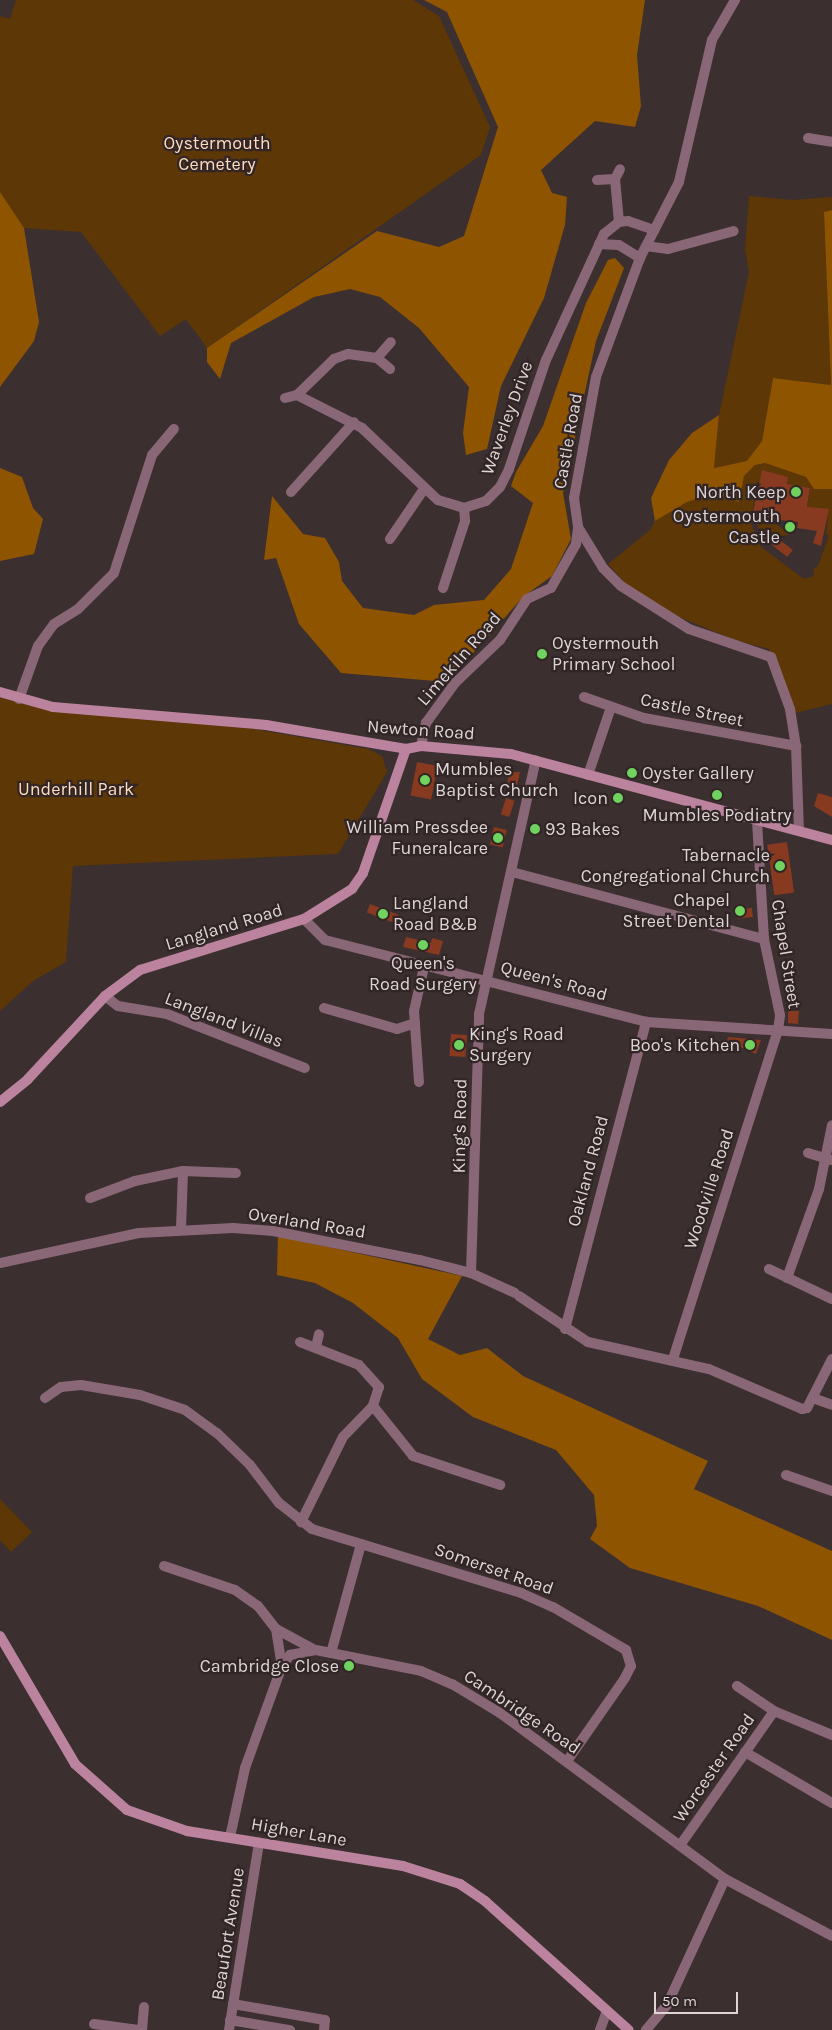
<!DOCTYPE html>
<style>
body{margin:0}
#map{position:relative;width:832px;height:2030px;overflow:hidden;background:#3b2f30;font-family:Karla,sans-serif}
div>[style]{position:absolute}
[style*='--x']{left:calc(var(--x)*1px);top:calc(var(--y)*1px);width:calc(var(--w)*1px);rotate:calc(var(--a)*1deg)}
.green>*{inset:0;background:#5d3706}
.forest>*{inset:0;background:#8f5400}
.building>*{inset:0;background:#873a1f;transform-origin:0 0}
.street>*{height:10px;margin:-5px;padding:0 5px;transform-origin:5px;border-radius:5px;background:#8a6777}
.secondary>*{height:10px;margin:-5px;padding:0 5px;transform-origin:5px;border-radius:5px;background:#bb839e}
.dots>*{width:14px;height:14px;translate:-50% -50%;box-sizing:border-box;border:2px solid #312526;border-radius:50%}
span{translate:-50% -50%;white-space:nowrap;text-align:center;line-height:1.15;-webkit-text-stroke:4.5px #312526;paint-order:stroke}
.park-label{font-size:18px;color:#fedcbc}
.street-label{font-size:18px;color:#ded6d6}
.poi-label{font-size:18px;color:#ded6d6}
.right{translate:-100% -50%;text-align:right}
.left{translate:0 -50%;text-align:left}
.scale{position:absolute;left:654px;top:1992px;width:84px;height:22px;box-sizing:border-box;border:2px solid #ded6d6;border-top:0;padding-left:6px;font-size:15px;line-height:18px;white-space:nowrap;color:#ded6d6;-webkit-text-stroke:4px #312526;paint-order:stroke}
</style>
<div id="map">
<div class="green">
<div style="clip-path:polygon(16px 0,413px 0,439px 16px,490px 127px,481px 155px,207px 348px,186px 319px,160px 336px,81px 232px,24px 228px,0 192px,0 16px,10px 19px)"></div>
<div style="clip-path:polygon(749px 196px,793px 200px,832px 197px,832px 210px,824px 212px,831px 385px,773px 378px,762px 441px,748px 461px,714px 468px,719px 415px,749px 272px,745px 249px)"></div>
<div style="clip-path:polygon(evenodd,765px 463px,806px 477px,814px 489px,832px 489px,832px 704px,791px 714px,769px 649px,732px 639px,658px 608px,625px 583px,608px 564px,650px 530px,655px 521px,687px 502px,717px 493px,731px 497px,744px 476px,755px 465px,765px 463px,788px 477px,787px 484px,810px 488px,807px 511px,828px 512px,826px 534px,829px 536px,818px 566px,813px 569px,814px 576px,804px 579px,760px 546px,751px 523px,757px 482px,788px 477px)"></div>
<div style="clip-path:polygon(768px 516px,782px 529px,795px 532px,778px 538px,766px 529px,761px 536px,755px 518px,767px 522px)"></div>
<div style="clip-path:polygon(0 696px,249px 728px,368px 749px,382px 756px,387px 772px,338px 854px,73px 866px,66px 962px,33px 981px,0 1011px)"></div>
<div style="clip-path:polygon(0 1499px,32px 1532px,11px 1552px,0 1540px)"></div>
</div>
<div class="forest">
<div style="clip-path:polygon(424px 0,645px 0,637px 55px,641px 106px,635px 127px,595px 121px,541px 170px,552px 193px,567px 197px,565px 225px,544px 298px,501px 386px,487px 449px,466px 455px,463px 433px,469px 387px,419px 328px,380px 297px,350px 289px,314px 297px,231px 343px,220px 379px,207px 362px,207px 348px,377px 231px,439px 247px,464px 236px,498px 127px,447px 12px)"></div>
<div style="clip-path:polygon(0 192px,24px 228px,39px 322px,34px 341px,0 387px)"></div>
<div style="clip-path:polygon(832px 210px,832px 489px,814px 489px,806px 477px,765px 463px,755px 465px,744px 476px,739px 502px,717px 493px,687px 502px,655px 521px,651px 498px,669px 460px,692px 433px,719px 415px,714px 468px,747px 461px,762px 441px,773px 378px,831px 385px,824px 212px)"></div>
<div style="clip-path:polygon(615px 258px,624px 268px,596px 341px,563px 493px,571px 539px,552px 576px,524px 596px,447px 682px,341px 673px,299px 624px,276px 558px,264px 560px,272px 496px,303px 534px,325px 538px,339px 562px,342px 581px,363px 608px,414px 615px,434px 605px,484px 600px,511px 569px,533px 503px,511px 486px,516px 472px,543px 426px,586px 303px,608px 260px)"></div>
<div style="clip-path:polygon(0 468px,22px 477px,33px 508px,43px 519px,34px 554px,0 561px)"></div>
<div style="clip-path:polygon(278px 1236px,462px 1276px,428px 1339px,460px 1355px,487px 1348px,523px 1376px,708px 1461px,694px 1489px,832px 1551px,832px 1640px,758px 1606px,630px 1568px,590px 1539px,597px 1526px,594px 1495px,556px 1450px,473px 1417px,422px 1379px,398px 1338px,353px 1303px,315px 1283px,277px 1275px)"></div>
</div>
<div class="building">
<div style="clip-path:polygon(762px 470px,788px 477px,787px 484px,810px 488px,807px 507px,829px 509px,821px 546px,813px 543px,817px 531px,797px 528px,798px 522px,752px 517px)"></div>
<div style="left:766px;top:529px;width:34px;height:9px;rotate:38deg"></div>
<div style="left:417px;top:762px;width:21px;height:34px;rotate:11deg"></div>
<div style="clip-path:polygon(509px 772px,520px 772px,517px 786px,507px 786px)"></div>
<div style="clip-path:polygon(818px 793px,832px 797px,832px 817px,814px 806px)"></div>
<div style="left:506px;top:798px;width:9px;height:17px;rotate:18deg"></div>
<div style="left:494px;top:827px;width:13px;height:18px;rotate:13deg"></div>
<div style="left:787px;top:842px;width:51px;height:20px;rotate:82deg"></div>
<div style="left:370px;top:904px;width:31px;height:9px;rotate:21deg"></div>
<div style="left:752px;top:908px;width:9px;height:15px;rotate:84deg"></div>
<div style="clip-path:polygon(406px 937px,431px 943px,432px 938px,443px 941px,439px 955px,403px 947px)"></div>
<div style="clip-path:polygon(788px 1011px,799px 1011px,798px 1024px,788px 1023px)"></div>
<div style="left:451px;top:1034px;width:16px;height:22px;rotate:4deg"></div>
<div style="clip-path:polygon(728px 1037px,761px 1040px,756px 1054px,727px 1041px)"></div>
</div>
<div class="street">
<div style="--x:735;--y:0;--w:46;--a:119.9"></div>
<div style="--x:712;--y:40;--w:146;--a:103.1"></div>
<div style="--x:679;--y:182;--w:85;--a:117.2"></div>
<div style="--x:640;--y:258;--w:127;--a:110.3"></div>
<div style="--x:596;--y:377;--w:123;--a:100.3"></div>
<div style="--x:574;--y:498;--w:29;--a:82"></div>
<div style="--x:578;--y:527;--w:48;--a:58.6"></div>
<div style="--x:603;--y:568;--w:25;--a:45"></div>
<div style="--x:621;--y:586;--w:80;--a:32.3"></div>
<div style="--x:689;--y:629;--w:87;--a:18.9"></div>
<div style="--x:771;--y:657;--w:55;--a:69.9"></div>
<div style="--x:790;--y:709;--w:37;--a:81"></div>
<div style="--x:796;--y:746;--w:84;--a:88"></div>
<div style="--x:808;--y:138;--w:24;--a:9"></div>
<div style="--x:597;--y:180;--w:18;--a:-3"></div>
<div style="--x:619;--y:222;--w:43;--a:-95.3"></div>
<div style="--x:615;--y:179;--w:11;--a:-63"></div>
<div style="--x:599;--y:244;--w:20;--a:3"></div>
<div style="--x:619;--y:245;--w:25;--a:32"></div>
<div style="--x:646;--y:246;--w:22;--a:8"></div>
<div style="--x:668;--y:249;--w:68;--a:-15.3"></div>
<div style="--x:377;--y:358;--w:21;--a:-49"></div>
<div style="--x:297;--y:395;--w:73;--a:26.9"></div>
<div style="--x:362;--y:428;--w:105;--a:43.5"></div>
<div style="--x:438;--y:500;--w:27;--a:17"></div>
<div style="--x:464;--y:508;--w:23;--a:-18"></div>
<div style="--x:486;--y:501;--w:20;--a:-45"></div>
<div style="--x:500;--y:487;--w:20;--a:-63"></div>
<div style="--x:509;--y:469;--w:115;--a:-71.3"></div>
<div style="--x:546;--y:360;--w:139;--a:-65.3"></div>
<div style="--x:604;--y:234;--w:19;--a:-39"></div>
<div style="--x:619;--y:222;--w:9;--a:-6"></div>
<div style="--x:628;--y:221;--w:28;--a:19"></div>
<div style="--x:285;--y:398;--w:12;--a:-14"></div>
<div style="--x:297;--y:395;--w:52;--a:-44.2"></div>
<div style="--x:334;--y:359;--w:15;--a:-20"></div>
<div style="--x:348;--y:354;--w:29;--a:8"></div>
<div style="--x:377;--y:358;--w:17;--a:40"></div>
<div style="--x:291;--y:492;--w:94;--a:-48"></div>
<div style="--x:390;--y:539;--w:60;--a:-55.8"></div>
<div style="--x:443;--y:588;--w:71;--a:-71.8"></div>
<div style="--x:465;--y:521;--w:13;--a:-94"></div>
<div style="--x:584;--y:697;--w:64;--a:19.3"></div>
<div style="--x:644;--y:718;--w:155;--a:10.4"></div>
<div style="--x:19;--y:699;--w:56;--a:-70.3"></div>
<div style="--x:38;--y:646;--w:27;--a:-54"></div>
<div style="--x:54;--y:624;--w:28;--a:-32"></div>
<div style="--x:78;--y:609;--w:51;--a:-45"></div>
<div style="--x:114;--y:573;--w:124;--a:-72.1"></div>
<div style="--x:152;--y:455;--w:34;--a:-50"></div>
<div style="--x:421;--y:746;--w:24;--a:-78"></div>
<div style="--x:426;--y:723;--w:49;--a:-54.1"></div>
<div style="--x:455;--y:683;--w:62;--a:-43.7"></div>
<div style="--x:500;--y:640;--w:49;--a:-56.6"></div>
<div style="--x:527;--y:599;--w:26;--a:-25"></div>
<div style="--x:551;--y:588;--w:51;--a:-60.4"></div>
<div style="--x:576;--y:544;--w:17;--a:-83"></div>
<div style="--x:588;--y:775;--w:72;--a:-71.3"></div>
<div style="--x:512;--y:872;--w:261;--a:14.9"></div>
<div style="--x:304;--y:919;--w:30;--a:45"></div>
<div style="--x:325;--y:940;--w:331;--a:14.3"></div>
<div style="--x:646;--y:1022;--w:186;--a:3.7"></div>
<div style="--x:105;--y:996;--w:16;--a:38"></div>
<div style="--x:118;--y:1006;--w:50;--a:9.3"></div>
<div style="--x:167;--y:1014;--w:148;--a:21.4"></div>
<div style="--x:324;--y:1008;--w:76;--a:16"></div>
<div style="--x:397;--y:1029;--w:19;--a:-18"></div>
<div style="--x:419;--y:1082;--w:71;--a:-94"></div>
<div style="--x:414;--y:1011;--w:45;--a:-77.2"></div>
<div style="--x:808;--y:1153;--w:24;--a:17"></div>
<div style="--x:90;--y:1198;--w:48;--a:-20.7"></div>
<div style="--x:135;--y:1181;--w:49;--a:-11.8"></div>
<div style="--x:183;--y:1171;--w:53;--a:2.2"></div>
<div style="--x:181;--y:1229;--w:58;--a:-88"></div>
<div style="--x:0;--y:1263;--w:142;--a:-12.2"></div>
<div style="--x:139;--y:1233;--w:94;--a:-3"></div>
<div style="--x:233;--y:1228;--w:40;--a:4.3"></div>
<div style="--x:273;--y:1231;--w:150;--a:11.2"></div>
<div style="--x:420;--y:1260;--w:53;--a:14.3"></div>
<div style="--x:471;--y:1273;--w:48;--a:24.4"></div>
<div style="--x:769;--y:1269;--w:70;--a:25.5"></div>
<div style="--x:471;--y:1273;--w:259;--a:-88.2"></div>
<div style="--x:479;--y:1014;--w:260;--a:-77.4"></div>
<div style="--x:787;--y:1278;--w:95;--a:-70.2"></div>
<div style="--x:819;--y:1189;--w:65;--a:-78.5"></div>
<div style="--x:519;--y:1296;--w:83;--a:33.7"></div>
<div style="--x:588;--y:1342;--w:124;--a:12.6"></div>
<div style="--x:709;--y:1369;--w:101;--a:23.3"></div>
<div style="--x:802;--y:1409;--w:5;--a:-11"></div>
<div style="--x:807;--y:1408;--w:55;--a:-63"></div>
<div style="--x:565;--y:1329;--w:318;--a:-75.2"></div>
<div style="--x:300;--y:1342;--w:63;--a:21.3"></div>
<div style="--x:359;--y:1365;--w:30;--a:48"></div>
<div style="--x:379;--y:1387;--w:20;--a:108"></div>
<div style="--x:373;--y:1406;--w:43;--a:134.1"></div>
<div style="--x:343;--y:1437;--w:95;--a:116.3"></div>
<div style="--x:316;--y:1347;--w:13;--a:-77"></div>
<div style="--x:673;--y:1359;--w:345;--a:-72.3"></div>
<div style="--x:778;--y:1030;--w:15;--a:-82"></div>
<div style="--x:780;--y:1015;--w:78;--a:-101.9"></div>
<div style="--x:764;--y:939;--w:117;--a:-93.4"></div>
<div style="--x:45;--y:1398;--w:19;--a:-35"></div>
<div style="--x:61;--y:1387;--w:20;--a:-6"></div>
<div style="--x:81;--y:1385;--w:60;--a:9.6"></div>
<div style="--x:140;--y:1395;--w:47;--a:18.4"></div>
<div style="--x:185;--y:1410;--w:39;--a:36"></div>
<div style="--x:217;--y:1433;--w:46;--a:44.1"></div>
<div style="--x:250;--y:1465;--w:48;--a:52.7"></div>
<div style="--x:279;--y:1503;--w:42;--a:38.2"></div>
<div style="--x:312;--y:1529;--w:219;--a:17"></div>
<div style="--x:521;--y:1593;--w:35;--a:24"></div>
<div style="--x:553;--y:1607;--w:85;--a:30.5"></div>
<div style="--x:626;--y:1650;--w:17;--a:73"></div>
<div style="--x:631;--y:1666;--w:13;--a:117"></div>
<div style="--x:625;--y:1678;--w:101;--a:124.9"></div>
<div style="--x:813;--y:1398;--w:20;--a:20"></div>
<div style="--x:373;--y:1406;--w:64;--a:51.3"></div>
<div style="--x:413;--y:1456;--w:92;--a:18.4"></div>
<div style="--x:786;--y:1475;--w:49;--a:19.2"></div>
<div style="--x:164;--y:1566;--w:75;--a:18.7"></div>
<div style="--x:235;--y:1590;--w:28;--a:35"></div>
<div style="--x:258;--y:1606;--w:29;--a:52"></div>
<div style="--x:276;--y:1629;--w:37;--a:81"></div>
<div style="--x:276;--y:1629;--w:42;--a:28.4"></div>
<div style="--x:331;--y:1653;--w:113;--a:-74.6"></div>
<div style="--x:737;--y:1686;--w:45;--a:34"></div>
<div style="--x:774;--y:1711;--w:63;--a:22.5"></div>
<div style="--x:745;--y:1752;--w:101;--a:30.4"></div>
<div style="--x:230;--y:1837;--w:71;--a:-77.7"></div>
<div style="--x:245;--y:1768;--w:109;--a:-70.1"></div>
<div style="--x:282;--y:1666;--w:14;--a:-54"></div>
<div style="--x:290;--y:1655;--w:26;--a:-11"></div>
<div style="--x:316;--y:1650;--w:107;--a:11.3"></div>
<div style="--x:421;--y:1671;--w:34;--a:23"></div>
<div style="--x:452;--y:1684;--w:56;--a:31.1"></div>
<div style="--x:500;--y:1713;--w:280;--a:36.4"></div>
<div style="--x:725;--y:1879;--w:139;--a:114.7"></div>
<div style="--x:667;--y:2005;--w:33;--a:130"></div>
<div style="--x:681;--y:1844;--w:162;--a:-55"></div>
<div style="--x:725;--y:1879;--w:121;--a:28"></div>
<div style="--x:233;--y:2004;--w:93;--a:9.9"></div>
<div style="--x:325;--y:2020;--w:10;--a:96"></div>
<div style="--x:230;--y:2020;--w:61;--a:9.5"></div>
<div style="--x:94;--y:2024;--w:45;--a:7.6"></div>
<div style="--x:142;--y:2030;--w:23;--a:-85"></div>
<div style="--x:229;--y:2030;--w:190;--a:-80.9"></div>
<div style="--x:600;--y:2030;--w:20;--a:-70"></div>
</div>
<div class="secondary">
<div style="--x:0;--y:692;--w:55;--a:15.8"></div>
<div style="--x:53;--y:707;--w:214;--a:4.8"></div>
<div style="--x:266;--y:725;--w:142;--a:9.7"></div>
<div style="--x:406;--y:749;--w:15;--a:-11"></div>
<div style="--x:421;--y:746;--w:90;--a:5.1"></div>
<div style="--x:511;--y:754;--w:332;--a:15"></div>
<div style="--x:0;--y:1102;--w:36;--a:-39"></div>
<div style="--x:28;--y:1079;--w:113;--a:-47.1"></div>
<div style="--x:105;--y:996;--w:44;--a:-36.6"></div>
<div style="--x:140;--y:970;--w:172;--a:-17.3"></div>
<div style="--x:304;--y:919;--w:57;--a:-32"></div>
<div style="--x:352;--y:889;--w:19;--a:-55"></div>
<div style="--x:363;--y:873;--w:131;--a:-70.9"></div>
<div style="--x:0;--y:1636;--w:148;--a:59.6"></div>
<div style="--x:75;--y:1764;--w:69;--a:41.5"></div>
<div style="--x:127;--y:1810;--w:64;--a:19.3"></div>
<div style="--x:187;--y:1831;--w:219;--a:9.2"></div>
<div style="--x:403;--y:1866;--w:60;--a:17.5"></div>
<div style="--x:460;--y:1884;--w:30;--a:34"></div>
<div style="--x:485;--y:1901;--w:193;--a:41.9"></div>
</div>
<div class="dots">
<div style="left:796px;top:492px;background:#70d35f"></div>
<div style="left:790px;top:527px;background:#70d35f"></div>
<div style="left:542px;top:654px;background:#70d35f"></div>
<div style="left:632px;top:773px;background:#70d35f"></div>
<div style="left:425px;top:780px;background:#70d35f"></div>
<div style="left:717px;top:795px;background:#70d35f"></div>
<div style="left:618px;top:798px;background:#70d35f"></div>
<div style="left:535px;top:829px;background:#70d35f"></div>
<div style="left:498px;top:838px;background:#70d35f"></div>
<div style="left:780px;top:866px;background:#70d35f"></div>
<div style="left:740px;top:911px;background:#70d35f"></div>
<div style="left:383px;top:914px;background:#70d35f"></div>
<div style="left:423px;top:945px;background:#70d35f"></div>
<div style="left:459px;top:1045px;background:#70d35f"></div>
<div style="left:750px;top:1045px;background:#70d35f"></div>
<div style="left:349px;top:1666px;background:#70d35f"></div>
</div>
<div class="park-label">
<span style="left:217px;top:154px">Oystermouth<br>Cemetery</span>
<span style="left:76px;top:789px">Underhill Park</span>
</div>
<div class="street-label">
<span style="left:507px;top:418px;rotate:-70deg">Waverley Drive</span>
<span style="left:568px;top:441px;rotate:-80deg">Castle Road</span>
<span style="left:459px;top:659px;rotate:-49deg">Limekiln Road</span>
<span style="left:692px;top:710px;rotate:12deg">Castle Street</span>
<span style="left:421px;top:730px;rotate:4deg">Newton Road</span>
<span style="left:224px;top:927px;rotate:-17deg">Langland Road</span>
<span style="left:786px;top:954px;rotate:81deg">Chapel Street</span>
<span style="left:554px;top:981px;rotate:15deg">Queen's Road</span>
<span style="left:224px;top:1020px;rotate:21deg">Langland Villas</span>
<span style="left:460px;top:1126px;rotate:-89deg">King's Road</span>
<span style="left:588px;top:1171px;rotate:-75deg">Oakland Road</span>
<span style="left:709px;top:1189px;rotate:-72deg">Woodville Road</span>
<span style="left:307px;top:1223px;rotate:9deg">Overland Road</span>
<span style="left:494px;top:1569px;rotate:19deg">Somerset Road</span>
<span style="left:522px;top:1712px;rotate:34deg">Cambridge Road</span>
<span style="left:714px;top:1768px;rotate:-55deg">Worcester Road</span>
<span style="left:299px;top:1832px;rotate:10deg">Higher Lane</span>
<span style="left:228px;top:1934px;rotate:-81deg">Beaufort Avenue</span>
</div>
<div class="poi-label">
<span class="right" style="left:786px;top:492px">North Keep</span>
<span class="right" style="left:780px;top:527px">Oystermouth<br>Castle</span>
<span class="left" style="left:552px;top:654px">Oystermouth<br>Primary School</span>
<span class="left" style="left:435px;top:780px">Mumbles<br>Baptist Church</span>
<span class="left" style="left:642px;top:773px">Oyster Gallery</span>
<span class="right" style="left:608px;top:798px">Icon</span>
<span style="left:717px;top:815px">Mumbles Podiatry</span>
<span class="right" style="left:488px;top:838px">William Pressdee<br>Funeralcare</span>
<span class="left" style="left:545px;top:829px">93 Bakes</span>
<span class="right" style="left:770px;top:866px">Tabernacle<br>Congregational Church</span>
<span class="right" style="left:730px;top:911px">Chapel<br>Street Dental</span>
<span class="left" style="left:393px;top:914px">Langland<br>Road B&amp;B</span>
<span style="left:423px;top:974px">Queen's<br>Road Surgery</span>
<span class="left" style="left:469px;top:1045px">King's Road<br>Surgery</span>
<span class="right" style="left:740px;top:1045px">Boo's Kitchen</span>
<span class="right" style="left:339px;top:1666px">Cambridge Close</span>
</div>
<div class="scale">50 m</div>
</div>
